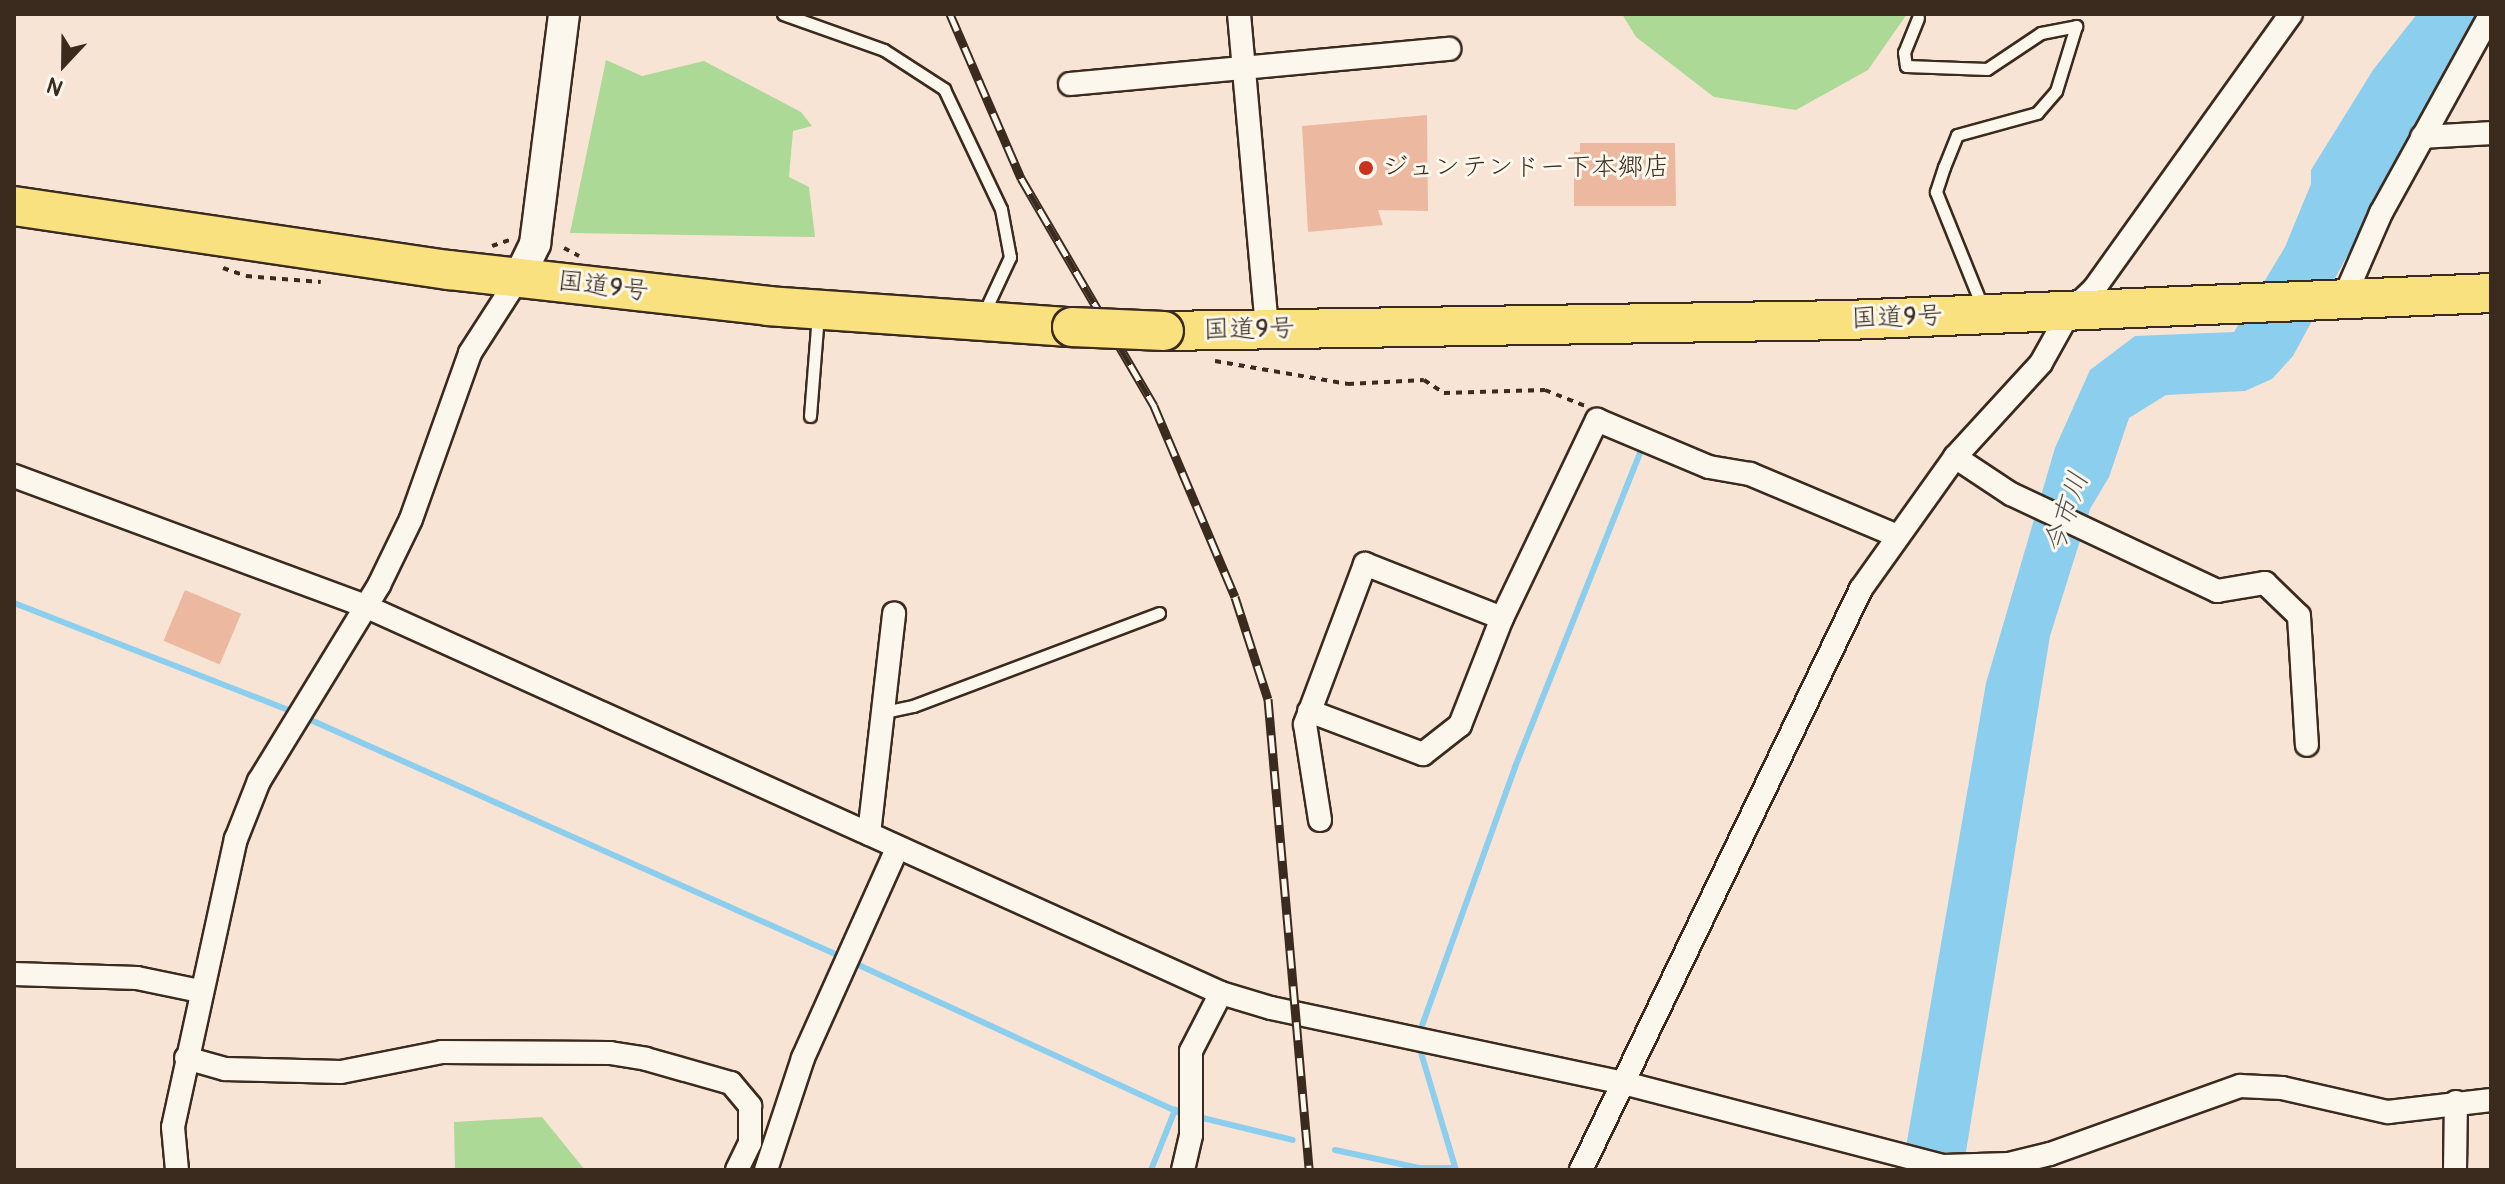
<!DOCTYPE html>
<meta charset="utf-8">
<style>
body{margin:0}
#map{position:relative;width:2505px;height:1184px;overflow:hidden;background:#f7e4d5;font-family:Pangolin,"Klee One",sans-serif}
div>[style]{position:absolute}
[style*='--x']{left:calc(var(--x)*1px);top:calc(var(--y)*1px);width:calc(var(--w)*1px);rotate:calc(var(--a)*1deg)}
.green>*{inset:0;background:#add997}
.water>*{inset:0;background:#8cceed}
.stream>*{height:6px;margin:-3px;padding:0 3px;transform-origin:3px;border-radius:3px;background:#8cceed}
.building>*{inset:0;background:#edb8a0;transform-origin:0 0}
.path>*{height:4px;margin-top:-2px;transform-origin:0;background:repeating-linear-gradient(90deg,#3b2a1e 0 6px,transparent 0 12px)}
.roads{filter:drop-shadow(2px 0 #3b2a1e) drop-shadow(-2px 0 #3b2a1e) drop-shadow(0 2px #3b2a1e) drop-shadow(0 -2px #3b2a1e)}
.lane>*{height:11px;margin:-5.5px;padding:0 5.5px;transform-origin:5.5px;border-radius:5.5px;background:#fbf7ec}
.street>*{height:22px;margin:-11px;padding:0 11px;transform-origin:11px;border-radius:11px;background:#fbf7ec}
.secondary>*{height:30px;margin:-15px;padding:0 15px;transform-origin:15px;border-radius:15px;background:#fbf7ec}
.highway>*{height:38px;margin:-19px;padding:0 19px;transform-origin:19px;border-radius:19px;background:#fae180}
.rail>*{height:9px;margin-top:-4.5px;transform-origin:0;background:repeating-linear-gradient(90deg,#fbf7ec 0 18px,#3b2a1e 0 36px);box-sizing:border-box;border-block:2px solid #3b2a1e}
.bridges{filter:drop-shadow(2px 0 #3b2a1e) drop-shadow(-2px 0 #3b2a1e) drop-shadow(0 2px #3b2a1e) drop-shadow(0 -2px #3b2a1e)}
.highway-bridge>*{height:38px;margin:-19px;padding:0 19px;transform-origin:19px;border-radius:19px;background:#fae180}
.dots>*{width:22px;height:22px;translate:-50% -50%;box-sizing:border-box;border:4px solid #fbf7ec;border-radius:50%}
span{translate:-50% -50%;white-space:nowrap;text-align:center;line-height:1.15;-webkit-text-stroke:6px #fbf7ec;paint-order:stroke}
.poi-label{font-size:26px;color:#3b2a1e}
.left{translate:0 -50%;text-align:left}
.street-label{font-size:26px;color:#3b2a1e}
.water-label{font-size:28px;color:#4f5352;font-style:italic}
.frame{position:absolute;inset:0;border:16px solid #3b2a1e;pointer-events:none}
.north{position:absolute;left:24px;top:24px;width:80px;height:80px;-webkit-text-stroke:6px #fbf7ec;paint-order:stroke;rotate:202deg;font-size:22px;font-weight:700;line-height:32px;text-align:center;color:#3b2a1e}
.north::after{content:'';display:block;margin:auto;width:28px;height:36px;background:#3b2a1e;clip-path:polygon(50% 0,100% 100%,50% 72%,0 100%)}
</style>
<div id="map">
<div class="green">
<div style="clip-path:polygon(1622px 14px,1907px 14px,1868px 70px,1796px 110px,1714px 97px,1636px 37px)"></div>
<div style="clip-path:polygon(606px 60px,642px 76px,704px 61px,801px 112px,812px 126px,793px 131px,789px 177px,809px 187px,815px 237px,570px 233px)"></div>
<div style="clip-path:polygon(542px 1117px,585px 1170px,455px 1170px,454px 1122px)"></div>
</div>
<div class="water">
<div style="clip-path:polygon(2417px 14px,2478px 14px,2293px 356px,2272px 379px,2245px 391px,2166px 395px,2129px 418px,2109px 477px,2090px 509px,2050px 636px,1963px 1170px,1902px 1170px,1986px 683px,2055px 448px,2090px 370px,2135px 336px,2234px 332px,2285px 247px,2311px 184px,2311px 170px,2373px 70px)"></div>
</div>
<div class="stream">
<div style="--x:14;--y:603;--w:300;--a:21.3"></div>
<div style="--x:304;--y:717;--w:589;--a:24.04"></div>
<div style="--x:852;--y:962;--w:359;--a:24.7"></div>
<div style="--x:1178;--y:1112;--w:118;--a:13.7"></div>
<div style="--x:1419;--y:1034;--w:284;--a:-70.2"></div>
<div style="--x:1515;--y:767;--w:343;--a:-68.3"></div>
<div style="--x:1419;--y:1046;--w:129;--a:73.4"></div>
<div style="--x:1335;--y:1150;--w:86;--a:12.1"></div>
<div style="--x:1419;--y:1168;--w:35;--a:0"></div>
<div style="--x:1151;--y:1170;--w:65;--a:-68.2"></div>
</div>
<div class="building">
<div style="clip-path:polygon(1427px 115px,1428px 211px,1378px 210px,1383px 225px,1308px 232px,1302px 126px)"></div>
<div style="clip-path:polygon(1580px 143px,1675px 143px,1676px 206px,1574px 206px,1574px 152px,1580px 152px)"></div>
<div style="left:185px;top:590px;width:61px;height:55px;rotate:23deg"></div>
</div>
<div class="path">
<div style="--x:492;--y:246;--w:18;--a:-19"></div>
<div style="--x:564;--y:248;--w:17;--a:28"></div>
<div style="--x:223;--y:268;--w:24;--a:19"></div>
<div style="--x:246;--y:276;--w:75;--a:4.6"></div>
<div style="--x:1215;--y:361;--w:135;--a:9.8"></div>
<div style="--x:1348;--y:384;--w:76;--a:-3"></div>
<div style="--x:1424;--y:380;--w:24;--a:33"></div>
<div style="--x:1444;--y:393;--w:101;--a:-1.7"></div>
<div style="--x:1545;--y:390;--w:43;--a:21.8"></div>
</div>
<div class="roads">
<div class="lane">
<div style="--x:783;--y:14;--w:107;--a:19.6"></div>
<div style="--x:884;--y:50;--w:72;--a:33"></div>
<div style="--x:944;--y:89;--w:133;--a:64.6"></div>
<div style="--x:1001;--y:209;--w:49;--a:79.4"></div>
<div style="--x:1010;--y:257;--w:64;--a:115"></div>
<div style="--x:1918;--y:18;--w:37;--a:112"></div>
<div style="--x:1904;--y:52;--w:14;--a:82"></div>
<div style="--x:1906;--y:66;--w:81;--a:2.1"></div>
<div style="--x:1987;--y:69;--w:65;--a:-33.7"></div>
<div style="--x:2041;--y:33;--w:36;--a:-11"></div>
<div style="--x:2076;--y:26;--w:68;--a:107.1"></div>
<div style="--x:2056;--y:91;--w:29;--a:131"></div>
<div style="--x:2037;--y:113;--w:83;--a:164.6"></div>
<div style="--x:1957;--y:135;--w:35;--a:112"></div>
<div style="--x:1944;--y:167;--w:26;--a:108"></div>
<div style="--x:1936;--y:192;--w:123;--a:68"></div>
<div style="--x:810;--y:416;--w:101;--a:-85.5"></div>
<div style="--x:884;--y:712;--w:30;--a:-12"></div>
<div style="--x:913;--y:706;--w:263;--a:-20.7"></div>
</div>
<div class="street">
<div style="--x:1239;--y:14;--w:317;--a:84.9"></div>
<div style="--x:1070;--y:84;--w:381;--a:-5.3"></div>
<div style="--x:2422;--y:137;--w:69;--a:-3.3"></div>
<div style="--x:2344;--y:298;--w:93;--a:-66.5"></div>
<div style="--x:2381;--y:213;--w:227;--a:-61.1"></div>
<div style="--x:1955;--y:457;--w:67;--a:33.5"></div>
<div style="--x:2011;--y:494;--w:228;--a:25.2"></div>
<div style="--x:2217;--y:591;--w:49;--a:-9.5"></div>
<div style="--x:2265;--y:583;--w:47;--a:44.1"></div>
<div style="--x:2299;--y:616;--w:129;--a:86.5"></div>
<div style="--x:14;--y:476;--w:374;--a:20.3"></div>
<div style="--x:365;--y:606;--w:939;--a:24.33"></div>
<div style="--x:1221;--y:993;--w:52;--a:16.7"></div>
<div style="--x:1271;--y:1008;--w:357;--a:12"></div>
<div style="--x:1620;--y:1082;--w:334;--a:14.6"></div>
<div style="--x:1943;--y:1166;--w:66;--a:-1.7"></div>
<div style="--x:2009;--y:1164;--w:42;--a:-13.7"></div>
<div style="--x:2050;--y:1154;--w:202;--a:-19.7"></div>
<div style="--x:2240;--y:1086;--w:42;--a:2.7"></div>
<div style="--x:2282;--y:1088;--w:109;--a:12.8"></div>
<div style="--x:2388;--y:1112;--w:104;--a:-6.6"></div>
<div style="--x:1309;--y:711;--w:122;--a:20.7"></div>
<div style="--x:1423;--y:754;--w:47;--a:-38.1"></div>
<div style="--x:1460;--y:725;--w:115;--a:-68.6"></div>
<div style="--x:1502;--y:618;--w:220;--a:-64.4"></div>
<div style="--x:1597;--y:420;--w:121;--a:22.8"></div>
<div style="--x:1709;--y:467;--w:42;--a:9.7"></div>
<div style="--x:1750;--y:474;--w:157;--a:22.8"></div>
<div style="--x:1320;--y:820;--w:97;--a:-98.9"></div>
<div style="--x:1305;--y:724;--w:171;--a:-69.4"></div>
<div style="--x:1365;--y:564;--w:147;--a:21.5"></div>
<div style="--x:869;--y:834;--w:222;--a:-83.5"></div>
<div style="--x:14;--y:974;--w:123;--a:1.9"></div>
<div style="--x:137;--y:978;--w:64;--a:11.7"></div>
<div style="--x:186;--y:1058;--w:41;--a:15.8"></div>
<div style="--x:225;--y:1069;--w:116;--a:1.5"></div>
<div style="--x:341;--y:1072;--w:103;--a:-11.2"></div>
<div style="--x:442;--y:1052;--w:168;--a:0.3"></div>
<div style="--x:610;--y:1053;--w:36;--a:9"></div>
<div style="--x:646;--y:1059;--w:88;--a:15.8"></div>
<div style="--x:731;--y:1083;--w:30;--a:50"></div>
<div style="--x:750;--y:1106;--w:37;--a:90"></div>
<div style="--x:750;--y:1143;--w:30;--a:116"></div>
<div style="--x:177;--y:1170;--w:43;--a:-95.3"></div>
<div style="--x:173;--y:1127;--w:295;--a:-77.7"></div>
<div style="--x:236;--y:839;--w:62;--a:-68.4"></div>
<div style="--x:259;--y:781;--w:230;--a:-58.5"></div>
<div style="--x:379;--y:585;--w:73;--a:-64.1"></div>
<div style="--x:411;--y:519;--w:176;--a:-70.4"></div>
<div style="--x:470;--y:353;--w:90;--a:-57.2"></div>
<div style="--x:766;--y:1170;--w:118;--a:-71.7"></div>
<div style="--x:803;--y:1058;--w:231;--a:-65.8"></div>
<div style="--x:1183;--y:1170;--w:36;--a:-77"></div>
<div style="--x:1191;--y:1135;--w:84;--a:-90"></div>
<div style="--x:1191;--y:1051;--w:65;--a:-62.7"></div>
<div style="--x:1581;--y:1170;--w:645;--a:-64.27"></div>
<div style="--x:1861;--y:589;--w:162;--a:-54.5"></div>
<div style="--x:1955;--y:457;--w:127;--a:-47.5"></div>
<div style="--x:2041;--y:363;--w:57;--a:-60.8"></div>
<div style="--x:2069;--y:313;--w:35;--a:-44"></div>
<div style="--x:2094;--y:289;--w:338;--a:-54.4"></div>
<div style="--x:2455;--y:1170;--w:68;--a:-89.2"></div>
</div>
<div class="secondary">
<div style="--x:519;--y:277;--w:37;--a:-64"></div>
<div style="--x:535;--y:244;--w:232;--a:-82.8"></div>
</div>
<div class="highway">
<div style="--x:14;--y:206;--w:440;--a:8.4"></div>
<div style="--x:449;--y:270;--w:321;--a:6.4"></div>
<div style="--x:768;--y:306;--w:305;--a:4"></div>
<div style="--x:1164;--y:331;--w:684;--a:-0.92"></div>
<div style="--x:1848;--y:320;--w:644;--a:-2.4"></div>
</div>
</div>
<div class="rail">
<div style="--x:950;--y:14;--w:179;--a:66.6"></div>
<div style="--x:1021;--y:178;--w:264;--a:59.7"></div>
<div style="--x:1154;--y:406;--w:207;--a:67"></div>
<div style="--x:1235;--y:597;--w:107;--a:72.1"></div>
<div style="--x:1268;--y:699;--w:473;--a:85"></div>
</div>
<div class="bridges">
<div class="highway-bridge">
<div style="--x:1072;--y:327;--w:92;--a:2.5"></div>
</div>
</div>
<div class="dots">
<div style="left:1366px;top:168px;background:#c8321e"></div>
</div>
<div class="poi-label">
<span class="left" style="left:1382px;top:168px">ジュンテンドー下本郷店</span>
</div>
<div class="street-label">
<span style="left:603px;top:287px;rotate:7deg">国道9号</span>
<span style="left:1897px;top:318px;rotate:-2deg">国道9号</span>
<span style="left:1249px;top:330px;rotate:-1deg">国道9号</span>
</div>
<div class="water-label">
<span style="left:2067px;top:513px;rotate:-71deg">今市川</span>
</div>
<div class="frame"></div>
<div class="north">N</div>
</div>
